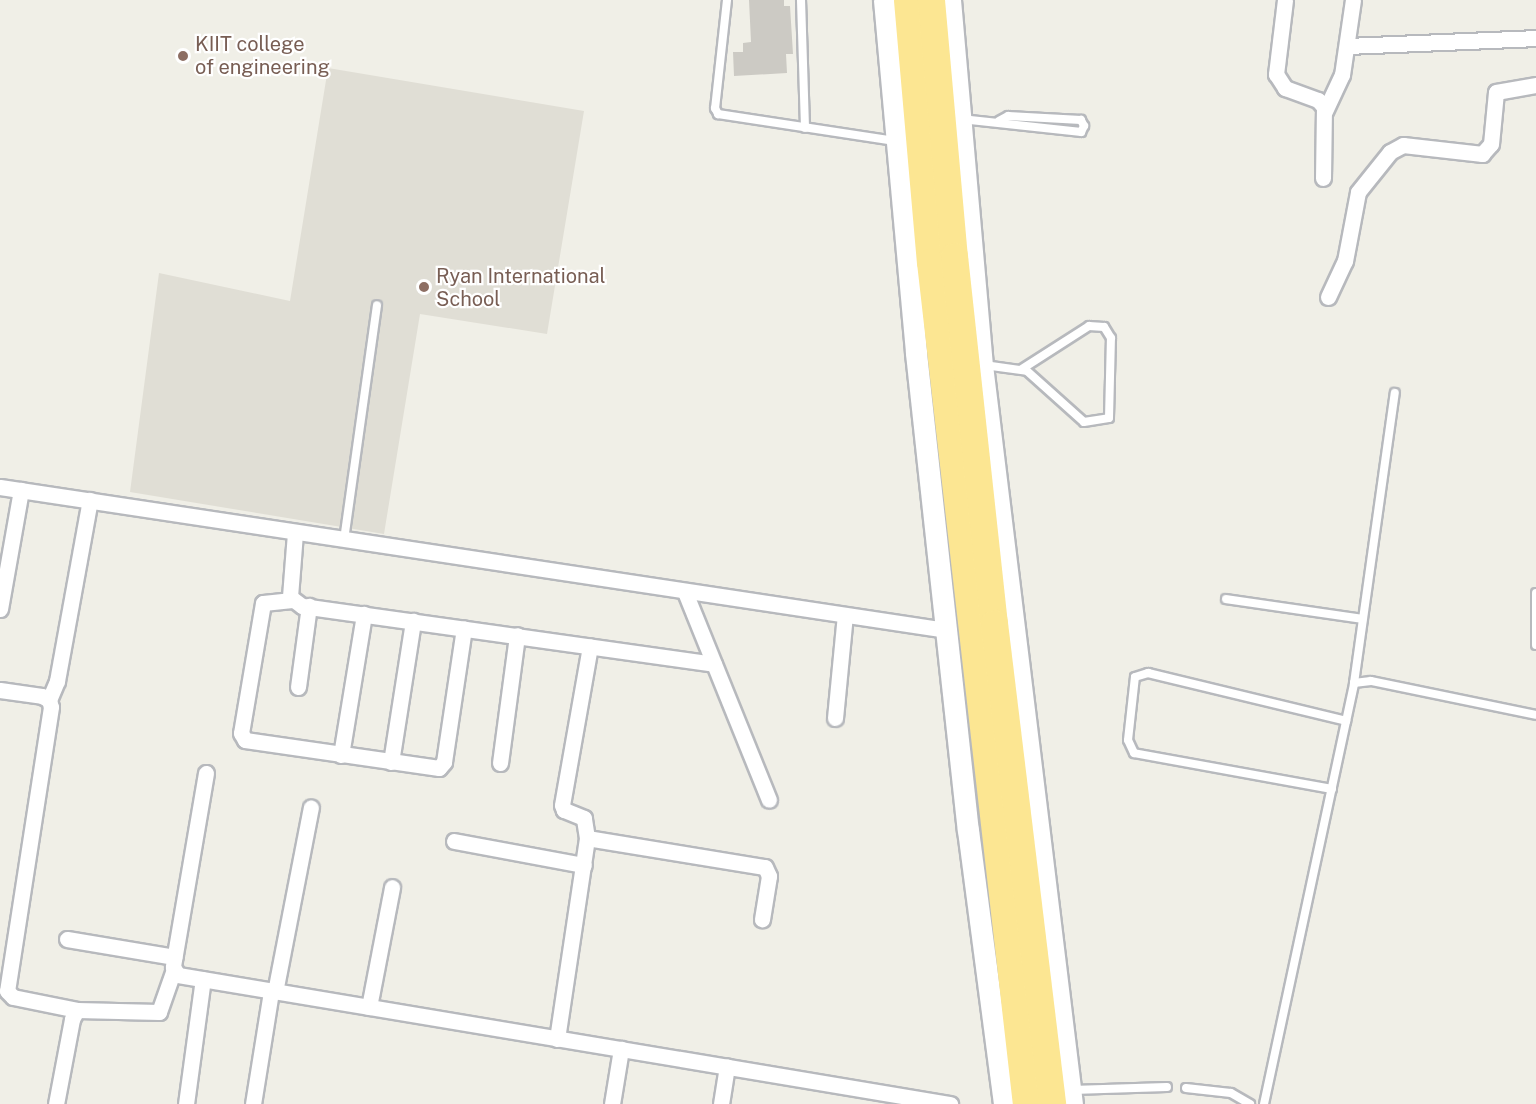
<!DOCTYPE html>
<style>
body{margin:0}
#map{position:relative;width:1536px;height:1104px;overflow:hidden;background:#f0efe7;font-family:"Public Sans",sans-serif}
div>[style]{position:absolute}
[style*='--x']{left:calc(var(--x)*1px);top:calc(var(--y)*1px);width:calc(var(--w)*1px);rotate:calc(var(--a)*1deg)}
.education>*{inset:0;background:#e0ded5}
.building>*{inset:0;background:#cccac4}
.roads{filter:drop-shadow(2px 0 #b7b9bd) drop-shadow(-2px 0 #b7b9bd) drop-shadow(0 2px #b7b9bd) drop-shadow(0 -2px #b7b9bd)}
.lane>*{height:8px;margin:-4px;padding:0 4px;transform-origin:4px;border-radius:4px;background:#fff}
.street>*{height:15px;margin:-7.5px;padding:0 7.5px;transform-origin:7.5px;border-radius:7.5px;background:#fff}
.secondary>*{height:21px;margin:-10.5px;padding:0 10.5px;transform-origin:10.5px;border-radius:10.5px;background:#fff}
.highway>*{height:27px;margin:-13.5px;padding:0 13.5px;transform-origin:13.5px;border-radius:13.5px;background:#fce692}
.dots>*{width:16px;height:16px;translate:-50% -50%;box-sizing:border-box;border:3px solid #fff;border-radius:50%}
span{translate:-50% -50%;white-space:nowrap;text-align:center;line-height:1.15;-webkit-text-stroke:4.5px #fff;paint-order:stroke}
.education-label{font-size:20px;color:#785e54}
.left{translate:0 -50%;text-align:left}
</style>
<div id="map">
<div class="education">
<div style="clip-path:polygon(328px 68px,584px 111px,547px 334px,420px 314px,384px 534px,130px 492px,159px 273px,290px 301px)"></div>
</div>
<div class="building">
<div style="clip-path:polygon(749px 0,784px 0,784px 6px,790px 6px,793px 54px,786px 54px,787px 73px,734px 76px,733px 52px,743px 52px,743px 43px,751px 42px)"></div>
</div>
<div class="roads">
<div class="lane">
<div style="--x:727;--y:0;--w:109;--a:96.3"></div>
<div style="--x:715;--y:108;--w:7;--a:63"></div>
<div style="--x:718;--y:114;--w:179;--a:8.7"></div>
<div style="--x:801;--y:0;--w:128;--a:88.2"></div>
<div style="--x:961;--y:119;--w:121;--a:6.2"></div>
<div style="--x:1081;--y:132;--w:7;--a:-63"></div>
<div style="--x:1084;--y:126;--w:7;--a:-117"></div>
<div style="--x:1081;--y:120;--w:73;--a:-176.9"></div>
<div style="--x:1008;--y:116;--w:10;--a:151"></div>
<div style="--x:984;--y:365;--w:43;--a:7.9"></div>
<div style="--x:1027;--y:371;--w:76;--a:41.8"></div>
<div style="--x:1084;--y:422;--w:25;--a:-9"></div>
<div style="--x:1109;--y:418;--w:80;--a:-88.6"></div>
<div style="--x:1111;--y:338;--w:13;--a:-122"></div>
<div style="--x:1104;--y:327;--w:15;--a:-176"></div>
<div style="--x:1089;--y:326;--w:80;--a:147.3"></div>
<div style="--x:344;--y:540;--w:237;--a:-82"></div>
<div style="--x:1536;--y:593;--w:52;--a:90"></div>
<div style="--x:1226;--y:599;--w:138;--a:8.3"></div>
<div style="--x:1354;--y:683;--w:293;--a:-82"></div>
<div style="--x:1332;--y:789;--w:201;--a:-169.7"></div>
<div style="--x:1134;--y:753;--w:14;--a:-115"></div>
<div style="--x:1128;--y:740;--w:63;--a:-83.7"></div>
<div style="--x:1135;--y:677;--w:14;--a:-17"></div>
<div style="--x:1148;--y:673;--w:204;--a:13.6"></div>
<div style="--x:1186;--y:1088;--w:45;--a:6.3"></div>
<div style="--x:1231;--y:1093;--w:22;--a:30"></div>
<div style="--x:1072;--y:1090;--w:95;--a:-1.8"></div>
<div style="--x:1264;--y:1104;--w:431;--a:-77.9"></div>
<div style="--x:1354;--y:683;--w:17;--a:-7"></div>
<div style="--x:1371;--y:681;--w:168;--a:11.6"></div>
</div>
<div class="street">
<div style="--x:1285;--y:0;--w:75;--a:96.9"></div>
<div style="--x:1276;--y:74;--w:17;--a:57"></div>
<div style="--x:1285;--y:88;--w:35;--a:20"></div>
<div style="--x:1318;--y:100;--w:9;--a:49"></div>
<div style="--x:1324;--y:107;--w:71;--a:90.8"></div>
<div style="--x:1347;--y:46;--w:189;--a:-2.4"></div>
<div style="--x:1325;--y:111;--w:40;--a:-65"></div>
<div style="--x:1342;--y:75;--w:76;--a:-81.7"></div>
<div style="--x:1328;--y:297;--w:40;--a:-65"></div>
<div style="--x:1345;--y:261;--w:70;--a:-79.3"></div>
<div style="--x:1358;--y:192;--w:51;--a:-51.3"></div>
<div style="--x:1390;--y:152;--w:15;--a:-28"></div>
<div style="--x:1403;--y:145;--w:80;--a:6.5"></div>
<div style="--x:1482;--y:154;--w:13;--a:-48"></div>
<div style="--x:1491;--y:144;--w:52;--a:-84.5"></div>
<div style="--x:1496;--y:92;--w:41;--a:-9.9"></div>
<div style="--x:0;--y:487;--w:958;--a:8.59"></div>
<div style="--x:295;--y:533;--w:64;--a:94.5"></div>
<div style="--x:290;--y:597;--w:15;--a:37"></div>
<div style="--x:302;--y:606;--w:416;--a:8"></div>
<div style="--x:685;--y:592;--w:224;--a:68"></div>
<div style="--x:292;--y:600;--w:29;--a:174"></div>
<div style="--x:263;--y:603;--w:132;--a:99.6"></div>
<div style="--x:241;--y:733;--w:8;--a:60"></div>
<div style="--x:245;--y:740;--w:196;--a:8.2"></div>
<div style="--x:439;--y:768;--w:8;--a:-50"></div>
<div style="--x:444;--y:762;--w:135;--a:-81.5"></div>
<div style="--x:0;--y:609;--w:121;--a:-80"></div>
<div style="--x:298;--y:687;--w:82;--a:-82.3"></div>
<div style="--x:0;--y:690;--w:42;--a:8.1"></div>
<div style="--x:42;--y:696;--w:8;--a:30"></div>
<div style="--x:49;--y:700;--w:7;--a:74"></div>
<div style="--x:51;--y:707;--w:287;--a:98.8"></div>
<div style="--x:7;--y:991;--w:8;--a:45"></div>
<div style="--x:13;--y:997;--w:65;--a:11.5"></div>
<div style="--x:49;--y:700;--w:21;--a:-67"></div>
<div style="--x:57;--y:681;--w:184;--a:-79.7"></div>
<div style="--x:835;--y:718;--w:103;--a:-84.5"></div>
<div style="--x:341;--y:755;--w:143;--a:-80.7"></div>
<div style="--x:391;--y:762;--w:143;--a:-81.1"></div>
<div style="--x:500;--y:763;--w:129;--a:-82.4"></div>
<div style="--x:206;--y:773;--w:197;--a:99.7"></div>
<div style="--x:173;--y:967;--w:9;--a:58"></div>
<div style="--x:178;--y:975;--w:783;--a:9.49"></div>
<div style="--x:587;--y:838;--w:180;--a:9.3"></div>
<div style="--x:765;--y:867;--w:10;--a:66"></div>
<div style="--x:769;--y:876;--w:44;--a:99.2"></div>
<div style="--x:454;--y:841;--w:132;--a:10.5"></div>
<div style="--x:67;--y:939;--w:109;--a:9.5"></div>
<div style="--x:275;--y:992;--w:188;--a:-79"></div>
<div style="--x:369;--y:1007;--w:122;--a:-79.1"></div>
<div style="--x:557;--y:1039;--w:203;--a:-81.5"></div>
<div style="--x:587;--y:838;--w:20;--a:-99"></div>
<div style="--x:584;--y:818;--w:22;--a:-158"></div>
<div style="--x:564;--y:810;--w:5;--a:-112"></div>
<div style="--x:562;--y:805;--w:161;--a:-80"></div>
<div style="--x:56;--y:1104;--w:86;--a:-79.3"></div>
<div style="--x:72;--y:1019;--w:10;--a:-61"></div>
<div style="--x:77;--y:1010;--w:82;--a:1.4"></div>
<div style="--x:159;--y:1012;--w:42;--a:-70.7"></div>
<div style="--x:186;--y:1104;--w:126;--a:-82.3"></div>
<div style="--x:253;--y:1104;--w:113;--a:-80.9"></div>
<div style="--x:612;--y:1104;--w:56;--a:-80.7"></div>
<div style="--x:721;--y:1104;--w:38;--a:-81"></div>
</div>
<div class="secondary">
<div style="--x:884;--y:0;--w:354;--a:84.8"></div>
<div style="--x:916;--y:353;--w:480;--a:83.8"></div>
<div style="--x:968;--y:830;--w:276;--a:82.5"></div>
<div style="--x:950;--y:0;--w:366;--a:85"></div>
<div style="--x:982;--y:365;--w:744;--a:83.06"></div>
</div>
<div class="highway">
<div style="--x:907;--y:0;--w:263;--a:85"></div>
<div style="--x:930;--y:262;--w:847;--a:83.5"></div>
<div style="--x:931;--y:0;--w:257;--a:84.9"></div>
<div style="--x:954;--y:256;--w:369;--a:83.8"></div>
<div style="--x:994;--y:623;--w:484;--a:83.1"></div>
</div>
</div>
<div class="dots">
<div style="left:183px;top:56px;background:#8d6e63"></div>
<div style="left:424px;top:287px;background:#8d6e63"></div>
</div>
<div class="education-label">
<span class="left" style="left:195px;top:56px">KIIT college<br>of engineering</span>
<span class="left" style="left:436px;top:288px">Ryan International<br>School</span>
</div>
</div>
